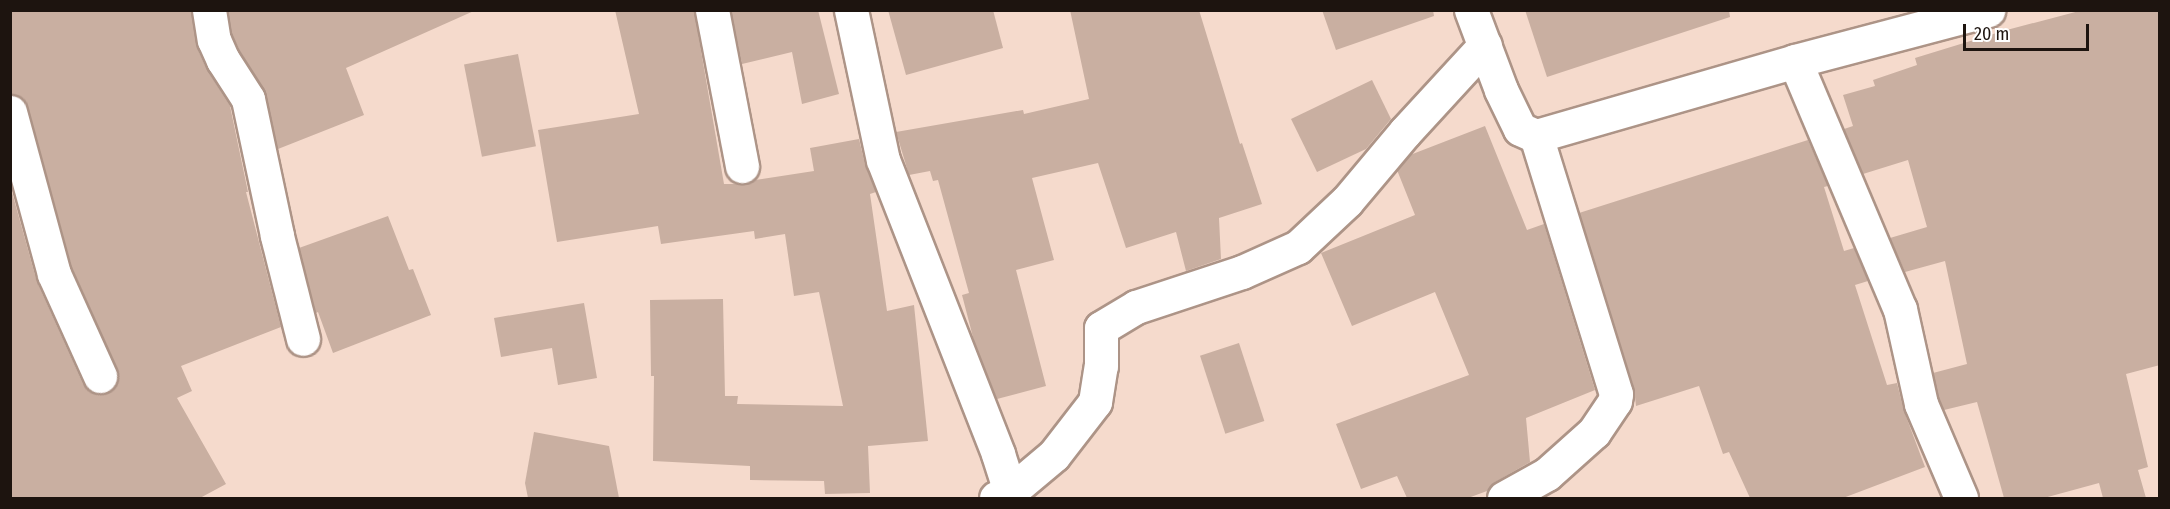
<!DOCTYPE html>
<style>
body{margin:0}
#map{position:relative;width:2170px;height:509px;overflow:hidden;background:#f5dacc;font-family:"Fira Sans Condensed",sans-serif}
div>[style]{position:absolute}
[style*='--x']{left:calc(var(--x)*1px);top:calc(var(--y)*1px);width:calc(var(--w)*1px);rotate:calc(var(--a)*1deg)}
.building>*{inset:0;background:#c9afa1;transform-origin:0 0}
.roads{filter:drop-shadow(2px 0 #ad9487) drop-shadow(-2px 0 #ad9487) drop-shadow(0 2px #ad9487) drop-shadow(0 -2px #ad9487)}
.street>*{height:33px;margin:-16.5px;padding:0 16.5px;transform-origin:16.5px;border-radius:16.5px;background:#fff}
span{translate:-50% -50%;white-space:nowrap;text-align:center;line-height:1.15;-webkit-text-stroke:4.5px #fff;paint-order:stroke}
.frame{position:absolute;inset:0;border:12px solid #1d140f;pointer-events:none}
.scale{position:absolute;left:1963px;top:24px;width:126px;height:27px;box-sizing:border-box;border:3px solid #1d140f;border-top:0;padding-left:8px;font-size:18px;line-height:21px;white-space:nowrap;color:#1d140f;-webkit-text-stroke:4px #fff;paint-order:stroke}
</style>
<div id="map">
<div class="building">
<div style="clip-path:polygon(10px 10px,191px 10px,197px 48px,207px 70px,230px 106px,248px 192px,246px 192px,281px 327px,181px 366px,192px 391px,177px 398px,226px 484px,200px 498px,10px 498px,10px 185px,37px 282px,83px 384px,90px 392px,99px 395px,107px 393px,115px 387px,119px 377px,117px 368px,72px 268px,28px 107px,23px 98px,10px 94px)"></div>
<div style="clip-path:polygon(228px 10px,476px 10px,346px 68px,364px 115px,278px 149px,266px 95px,240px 51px,232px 35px)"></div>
<div style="clip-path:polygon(615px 10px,694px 10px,724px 184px,745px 184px,755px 180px,814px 171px,810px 148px,859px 139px,865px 164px,876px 192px,870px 194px,887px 311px,914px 305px,928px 441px,868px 446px,870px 493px,825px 494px,824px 481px,750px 480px,750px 466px,653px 461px,654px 376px,651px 376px,650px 300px,723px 299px,725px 396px,738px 396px,737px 404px,843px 406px,819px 292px,794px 296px,785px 234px,755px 239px,754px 231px,661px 244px,658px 226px,557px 242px,538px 130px,639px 114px)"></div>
<div style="clip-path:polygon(731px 10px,818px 10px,839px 94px,802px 104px,792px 52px,742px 64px)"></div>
<div style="clip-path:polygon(888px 10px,993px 10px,1003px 48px,906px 75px)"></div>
<div style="clip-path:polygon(1070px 10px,1199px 10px,1240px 144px,1242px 143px,1262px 204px,1219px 218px,1221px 259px,1186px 271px,1176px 232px,1126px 248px,1098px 163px,1032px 178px,1054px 260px,1016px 270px,1046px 386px,997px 399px,974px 341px,962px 295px,969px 293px,938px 180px,933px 181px,930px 171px,909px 175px,896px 132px,1023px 110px,1024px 114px,1089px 99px)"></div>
<div style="clip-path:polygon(1322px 10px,1433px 10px,1434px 16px,1336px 50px)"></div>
<div style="clip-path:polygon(1525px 10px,1729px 10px,1730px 17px,1547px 77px)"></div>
<div style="clip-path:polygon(2083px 10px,2160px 10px,2160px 365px,2126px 374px,2148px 467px,2138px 470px,2146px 498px,2103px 498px,2099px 483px,2044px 498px,2004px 498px,1977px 402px,1944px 410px,1939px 398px,1933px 373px,1967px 364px,1945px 261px,1905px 272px,1890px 238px,1927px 227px,1908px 160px,1863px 174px,1844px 129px,1853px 126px,1843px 95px,1875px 86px,1873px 80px,1917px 65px,1915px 58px,2003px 31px)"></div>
<div style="left:518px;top:54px;width:94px;height:55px;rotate:79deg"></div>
<div style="clip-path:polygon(1372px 80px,1391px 119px,1366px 149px,1317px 172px,1291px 119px)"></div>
<div style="clip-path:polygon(1485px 126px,1527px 230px,1544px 224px,1595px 390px,1526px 418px,1530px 462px,1495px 482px,1487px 491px,1468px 498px,1407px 498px,1397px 476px,1361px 489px,1336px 424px,1469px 375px,1435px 292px,1352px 326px,1321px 253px,1415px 215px,1397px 170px,1410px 155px)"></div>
<div style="clip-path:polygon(1808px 140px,1828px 186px,1824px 187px,1844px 251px,1854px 248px,1868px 281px,1855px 285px,1887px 385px,1897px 383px,1904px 411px,1925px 467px,1843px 498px,1750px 498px,1729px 452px,1723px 454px,1699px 386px,1636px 406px,1634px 388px,1579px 213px)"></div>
<div style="clip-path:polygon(388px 216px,409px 270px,413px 269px,431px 315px,333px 353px,318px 312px,316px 313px,299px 248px)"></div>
<div style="clip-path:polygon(584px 303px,597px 378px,558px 385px,552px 348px,501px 357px,494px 318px)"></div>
<div style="left:1239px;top:343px;width:82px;height:41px;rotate:72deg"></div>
<div style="clip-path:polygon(534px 432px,609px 446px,619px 498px,528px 498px,525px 483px)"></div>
</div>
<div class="roads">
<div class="street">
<div style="--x:209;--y:10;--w:30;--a:81"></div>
<div style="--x:214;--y:40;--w:22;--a:66"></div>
<div style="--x:223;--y:60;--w:46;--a:57.3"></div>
<div style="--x:248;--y:99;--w:140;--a:78"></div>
<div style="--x:277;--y:236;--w:106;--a:75.8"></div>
<div style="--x:712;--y:10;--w:159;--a:79.1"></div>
<div style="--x:851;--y:10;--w:153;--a:78"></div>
<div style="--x:883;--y:160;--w:316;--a:68.6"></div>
<div style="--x:998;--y:454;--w:46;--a:72.3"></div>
<div style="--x:1471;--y:10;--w:85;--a:69.4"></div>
<div style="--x:1501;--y:90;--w:43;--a:64"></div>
<div style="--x:1520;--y:129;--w:17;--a:24"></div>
<div style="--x:1536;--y:136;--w:270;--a:-16.1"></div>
<div style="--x:1795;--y:61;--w:200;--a:-14.8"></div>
<div style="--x:1795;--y:61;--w:269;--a:67.1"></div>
<div style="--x:1900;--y:309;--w:97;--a:77.5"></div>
<div style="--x:1921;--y:404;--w:102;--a:66.9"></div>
<div style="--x:10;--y:112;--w:168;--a:74.8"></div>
<div style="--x:54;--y:274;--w:112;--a:65.7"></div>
<div style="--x:996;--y:498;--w:15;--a:-23"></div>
<div style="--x:1010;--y:492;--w:57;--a:-40.1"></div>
<div style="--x:1054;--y:455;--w:67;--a:-52.3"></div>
<div style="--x:1095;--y:402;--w:36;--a:-81"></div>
<div style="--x:1101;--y:366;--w:38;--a:-90"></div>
<div style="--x:1101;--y:328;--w:41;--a:-31"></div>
<div style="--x:1136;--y:307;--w:112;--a:-18.3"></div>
<div style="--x:1242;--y:272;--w:61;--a:-24.1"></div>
<div style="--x:1298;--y:247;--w:67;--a:-43.2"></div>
<div style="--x:1347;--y:201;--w:90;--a:-50"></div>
<div style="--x:1405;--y:132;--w:118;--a:-47.4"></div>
<div style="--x:1504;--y:498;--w:49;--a:-29.2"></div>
<div style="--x:1547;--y:474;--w:63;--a:-41.8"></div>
<div style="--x:1594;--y:432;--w:37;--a:-56"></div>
<div style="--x:1615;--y:401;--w:7;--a:-82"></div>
<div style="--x:1616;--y:394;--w:270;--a:-107.2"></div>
</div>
</div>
<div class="frame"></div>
<div class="scale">20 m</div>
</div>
